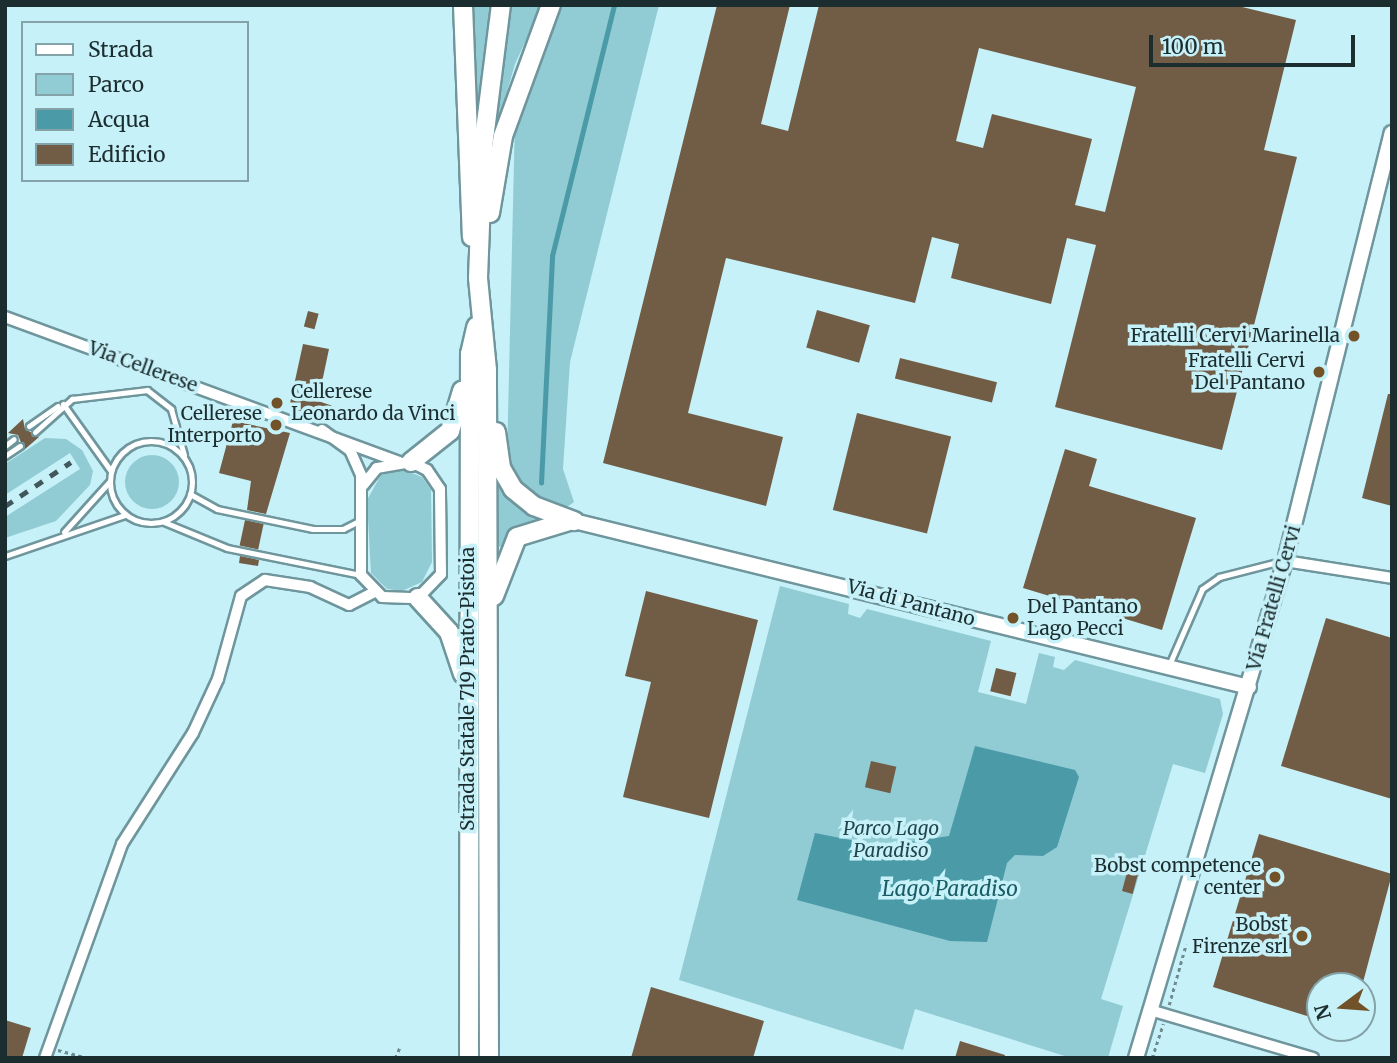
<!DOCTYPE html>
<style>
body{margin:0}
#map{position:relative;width:1397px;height:1063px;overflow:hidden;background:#c7f1f8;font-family:Merriweather,serif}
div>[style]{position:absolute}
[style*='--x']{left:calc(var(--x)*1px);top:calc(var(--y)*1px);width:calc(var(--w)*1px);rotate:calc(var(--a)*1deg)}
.green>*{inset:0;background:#91cbd4}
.round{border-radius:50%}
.water>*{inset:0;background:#4a9aa7}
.stream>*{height:4.5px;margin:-2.25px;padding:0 2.25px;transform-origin:2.25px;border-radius:2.25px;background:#4a9aa7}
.building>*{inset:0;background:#715d45;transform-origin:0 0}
.path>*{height:2.5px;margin-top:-1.25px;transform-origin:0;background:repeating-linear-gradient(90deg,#6f8c90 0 3.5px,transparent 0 7px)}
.roads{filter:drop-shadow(2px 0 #6f969c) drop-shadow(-2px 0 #6f969c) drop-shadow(0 2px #6f969c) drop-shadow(0 -2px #6f969c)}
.service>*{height:5px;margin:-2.5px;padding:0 2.5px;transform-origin:2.5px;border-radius:2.5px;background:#fff}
.service>.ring{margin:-2.5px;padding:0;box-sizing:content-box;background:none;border:5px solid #fff;border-radius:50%}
.minor>*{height:10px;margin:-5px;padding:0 5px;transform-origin:5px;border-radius:5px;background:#fff}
.tertiary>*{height:14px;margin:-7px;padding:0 7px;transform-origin:7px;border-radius:7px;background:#fff}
.trunk>*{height:18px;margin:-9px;padding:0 9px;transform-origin:9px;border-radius:9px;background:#fff}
.rail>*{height:4.5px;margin-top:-2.25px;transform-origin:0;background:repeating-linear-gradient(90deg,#41575a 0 9px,transparent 0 18px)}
.dots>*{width:19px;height:19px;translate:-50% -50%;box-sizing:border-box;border:4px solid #c7f1f8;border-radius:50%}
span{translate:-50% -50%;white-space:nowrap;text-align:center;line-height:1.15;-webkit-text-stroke:7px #c7f1f8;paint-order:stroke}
.poi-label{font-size:19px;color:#1c2d2f}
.right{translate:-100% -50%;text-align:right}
.left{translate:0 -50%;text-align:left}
.street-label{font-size:19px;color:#1c2d2f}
.park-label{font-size:19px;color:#21464d;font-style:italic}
.water-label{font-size:21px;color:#1a5c66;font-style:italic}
.frame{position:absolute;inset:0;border:7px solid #1c2d2f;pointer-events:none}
.legend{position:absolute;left:21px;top:21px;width:228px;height:161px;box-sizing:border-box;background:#c7f1f8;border:2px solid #83a3a8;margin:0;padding:9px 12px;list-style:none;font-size:21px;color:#1c2d2f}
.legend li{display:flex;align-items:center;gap:14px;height:35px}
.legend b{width:35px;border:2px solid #83a3a8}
.north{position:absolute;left:1306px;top:972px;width:70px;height:70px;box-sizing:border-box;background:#c7f1f8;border:2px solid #83a3a8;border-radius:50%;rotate:254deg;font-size:19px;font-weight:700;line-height:28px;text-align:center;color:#1c2d2f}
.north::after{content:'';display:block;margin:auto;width:24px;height:32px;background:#725228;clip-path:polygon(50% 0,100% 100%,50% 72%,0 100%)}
.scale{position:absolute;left:1149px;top:35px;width:206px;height:32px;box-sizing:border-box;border:4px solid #1c2d2f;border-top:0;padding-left:9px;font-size:21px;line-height:24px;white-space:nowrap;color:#1c2d2f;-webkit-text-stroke:5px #c7f1f8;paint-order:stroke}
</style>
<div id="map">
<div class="green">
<div style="clip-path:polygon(469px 5px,490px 5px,473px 139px)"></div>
<div style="clip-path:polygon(511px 5px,542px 5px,515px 64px,496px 130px)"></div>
<div style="clip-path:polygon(557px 5px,659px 5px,570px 362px,563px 469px,574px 502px,567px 507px,540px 501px,516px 484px,507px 458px,515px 120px)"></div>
<div style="clip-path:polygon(45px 438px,66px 439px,82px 450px,93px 471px,90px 485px,56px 521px,5px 538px,5px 517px,80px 469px,70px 453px,5px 495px,5px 464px)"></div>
<div class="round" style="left:125px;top:455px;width:54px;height:54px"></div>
<div style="clip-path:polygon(402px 469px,422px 477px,431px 490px,432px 562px,422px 582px,402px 591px,387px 589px,371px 573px,367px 500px,381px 475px)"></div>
<div style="clip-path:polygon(498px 486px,540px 517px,501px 547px,498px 546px)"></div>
<div style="clip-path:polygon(780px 586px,849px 604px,848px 614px,860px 618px,867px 609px,991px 641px,978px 692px,1026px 704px,1039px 653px,1055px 657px,1053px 667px,1064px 670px,1075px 660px,1220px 699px,1223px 714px,1205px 773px,1173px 764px,1101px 999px,1123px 1006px,1108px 1058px,1071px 1058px,915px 1009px,903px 1050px,679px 980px)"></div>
</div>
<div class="water">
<div style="clip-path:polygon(975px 746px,1075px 770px,1079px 777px,1057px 847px,1043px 856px,1015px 855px,1007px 863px,987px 942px,950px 941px,797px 900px,815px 833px,881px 846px,949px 836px)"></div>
</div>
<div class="stream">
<div style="--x:541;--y:483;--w:227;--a:-87.2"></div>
<div style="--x:552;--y:256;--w:259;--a:-76.1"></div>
</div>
<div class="building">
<div style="clip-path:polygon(evenodd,717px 5px,790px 5px,761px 124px,788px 131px,819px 5px,1234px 5px,1296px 20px,1264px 150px,1297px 157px,1222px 450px,1055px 407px,1096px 245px,1067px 238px,1051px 304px,951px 278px,959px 244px,932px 237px,915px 303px,726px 258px,688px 413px,783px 437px,766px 506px,603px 463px,717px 5px,979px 48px,1136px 87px,1105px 212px,1075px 205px,1092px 139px,992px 114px,983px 148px,956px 141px,979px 48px)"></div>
<div style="left:817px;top:310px;width:55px;height:39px;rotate:16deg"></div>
<div style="left:308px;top:311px;width:11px;height:16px;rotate:15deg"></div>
<div style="clip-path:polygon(303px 344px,329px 349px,318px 401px,342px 409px,338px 421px,289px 408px)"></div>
<div style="left:900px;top:358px;width:100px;height:21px;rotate:14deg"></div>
<div style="clip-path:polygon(1388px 394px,1392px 394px,1392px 506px,1362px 498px)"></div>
<div style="left:857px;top:413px;width:97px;height:100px;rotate:14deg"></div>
<div style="clip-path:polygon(23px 419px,25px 429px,39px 437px,24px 450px,18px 435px,8px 433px)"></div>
<div style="clip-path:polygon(233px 421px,290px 433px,266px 514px,247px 510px,251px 481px,219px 473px)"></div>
<div style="clip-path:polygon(1065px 449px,1097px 459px,1089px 486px,1196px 518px,1162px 630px,1023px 588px)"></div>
<div style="left:245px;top:520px;width:19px;height:26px;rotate:12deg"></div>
<div style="clip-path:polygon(240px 556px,259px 560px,258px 566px,239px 563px)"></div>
<div style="clip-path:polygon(646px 591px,758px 620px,709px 818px,623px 797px,651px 682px,625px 676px)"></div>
<div style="clip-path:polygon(1326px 618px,1392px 638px,1392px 799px,1281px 766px)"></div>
<div style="left:996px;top:668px;width:21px;height:24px;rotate:14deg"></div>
<div style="left:871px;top:761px;width:26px;height:27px;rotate:13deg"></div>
<div style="clip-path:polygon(1259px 834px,1392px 874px,1362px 986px,1320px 986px,1320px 1020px,1213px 987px)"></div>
<div style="left:1129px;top:865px;width:11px;height:27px;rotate:15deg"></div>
<div style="clip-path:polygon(651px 987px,764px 1021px,753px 1058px,631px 1058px)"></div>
<div style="clip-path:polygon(5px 1020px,31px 1028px,22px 1058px,5px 1058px)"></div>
<div style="clip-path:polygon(960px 1041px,1005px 1055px,1004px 1058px,955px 1058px)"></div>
</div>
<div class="path">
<div style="--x:1169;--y:1005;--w:63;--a:-74.4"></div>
<div style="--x:58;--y:1050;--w:31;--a:15"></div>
<div style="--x:395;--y:1058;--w:12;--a:-66"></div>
<div style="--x:1152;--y:1058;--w:36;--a:-72"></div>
</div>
<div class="roads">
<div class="service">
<div style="--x:63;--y:404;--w:82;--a:54.4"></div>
<div style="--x:29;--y:426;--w:35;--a:-35"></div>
<div style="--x:35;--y:432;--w:50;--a:-41.7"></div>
<div style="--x:72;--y:399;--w:76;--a:-6.8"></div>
<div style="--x:147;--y:390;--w:31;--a:38"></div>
<div style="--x:171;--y:409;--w:48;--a:74.2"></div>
<div class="ring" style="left:110px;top:441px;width:77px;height:77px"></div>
<div style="--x:5;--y:446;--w:11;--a:-38"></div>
<div style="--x:5;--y:456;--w:18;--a:-34"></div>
<div style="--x:190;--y:494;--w:31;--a:29"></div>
<div style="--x:217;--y:509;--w:98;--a:11.8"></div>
<div style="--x:313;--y:529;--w:30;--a:0"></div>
<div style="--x:343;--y:529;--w:20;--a:-27"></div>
<div style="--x:164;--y:522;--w:68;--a:22.4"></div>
<div style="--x:227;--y:548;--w:137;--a:11.4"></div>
<div style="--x:64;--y:532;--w:67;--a:-48"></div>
<div style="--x:5;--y:556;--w:127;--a:-18.9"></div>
<div style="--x:1169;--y:665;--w:83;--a:-66.5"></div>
<div style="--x:1202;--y:589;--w:21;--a:-35"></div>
<div style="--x:1219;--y:577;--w:65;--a:-14.3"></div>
</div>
<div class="minor">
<div style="--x:5;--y:317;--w:420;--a:20.2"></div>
<div style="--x:322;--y:430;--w:34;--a:36"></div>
<div style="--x:350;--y:450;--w:27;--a:66"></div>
<div style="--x:361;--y:475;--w:100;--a:90"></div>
<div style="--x:361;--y:575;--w:30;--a:46"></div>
<div style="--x:382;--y:597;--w:36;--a:2"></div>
<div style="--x:418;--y:598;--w:33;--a:-46"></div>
<div style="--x:441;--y:574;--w:85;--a:-90.7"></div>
<div style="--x:440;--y:489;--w:23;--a:-124"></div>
<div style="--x:427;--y:470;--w:18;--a:-153"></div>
<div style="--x:411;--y:462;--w:35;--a:170"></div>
<div style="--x:377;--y:468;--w:22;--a:129"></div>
<div style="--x:1285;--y:561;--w:108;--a:9"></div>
<div style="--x:1150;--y:1010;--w:170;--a:16.4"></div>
<div style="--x:45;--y:1058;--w:227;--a:-70.2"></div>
<div style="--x:122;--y:844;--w:132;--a:-57.4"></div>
<div style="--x:193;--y:733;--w:60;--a:-65.2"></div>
<div style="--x:218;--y:679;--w:86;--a:-74.5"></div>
<div style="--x:241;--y:596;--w:29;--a:-34"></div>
<div style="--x:265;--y:580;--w:46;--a:8.8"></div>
<div style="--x:310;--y:587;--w:43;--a:24.8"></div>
<div style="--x:349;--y:605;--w:28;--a:-27"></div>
</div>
<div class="tertiary">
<div style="--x:574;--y:521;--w:695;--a:13.82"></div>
<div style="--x:1136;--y:1058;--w:519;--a:-73.31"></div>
<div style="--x:1285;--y:561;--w:441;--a:-76"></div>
</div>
<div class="trunk">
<div style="--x:463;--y:5;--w:232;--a:87.8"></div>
<div style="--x:490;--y:213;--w:78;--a:-80.4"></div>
<div style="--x:503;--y:136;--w:140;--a:-69.9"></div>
<div style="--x:496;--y:432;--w:36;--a:82"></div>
<div style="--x:501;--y:468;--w:24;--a:60"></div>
<div style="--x:513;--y:489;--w:27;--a:39"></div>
<div style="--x:534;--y:506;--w:43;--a:20.6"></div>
<div style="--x:411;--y:462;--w:50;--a:-38.5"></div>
<div style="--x:450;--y:431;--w:42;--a:-73.3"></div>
<div style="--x:494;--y:596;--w:63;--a:-68.7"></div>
<div style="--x:517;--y:537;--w:54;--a:-17.1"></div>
<div style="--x:418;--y:598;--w:46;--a:47.6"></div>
<div style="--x:449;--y:632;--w:44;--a:71.6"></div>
<div style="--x:469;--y:1058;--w:704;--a:-89.92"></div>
<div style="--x:470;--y:354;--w:28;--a:-77"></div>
<div style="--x:489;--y:1058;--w:688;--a:-90.17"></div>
<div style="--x:487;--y:370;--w:92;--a:-95.6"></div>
<div style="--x:478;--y:278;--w:131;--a:-87.8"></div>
<div style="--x:483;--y:147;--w:143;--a:-82.8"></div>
</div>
</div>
<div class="rail">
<div style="--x:5;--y:506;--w:79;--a:-33.7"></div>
</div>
<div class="dots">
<div style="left:1354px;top:336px;background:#725228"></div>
<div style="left:1319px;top:372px;background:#725228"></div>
<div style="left:277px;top:403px;background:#725228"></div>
<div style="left:276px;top:425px;background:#725228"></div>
<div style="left:1013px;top:618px;background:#725228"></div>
<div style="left:1275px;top:877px;background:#725228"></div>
<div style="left:1302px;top:936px;background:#725228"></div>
</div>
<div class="poi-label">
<span class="right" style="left:1340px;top:336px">Fratelli Cervi Marinella</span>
<span class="right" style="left:1305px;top:372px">Fratelli Cervi<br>Del Pantano</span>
<span class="left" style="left:291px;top:403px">Cellerese<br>Leonardo da Vinci</span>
<span class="right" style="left:262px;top:425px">Cellerese<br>Interporto</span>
<span class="left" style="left:1027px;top:618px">Del Pantano<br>Lago Pecci</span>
<span class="right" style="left:1261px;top:877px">Bobst competence<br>center</span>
<span class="right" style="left:1288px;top:936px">Bobst<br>Firenze srl</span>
</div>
<div class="street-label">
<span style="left:143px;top:367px;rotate:20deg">Via Cellerese</span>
<span style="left:1274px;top:598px;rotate:-74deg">Via Fratelli Cervi</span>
<span style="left:911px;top:603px;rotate:15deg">Via di Pantano</span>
<span style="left:468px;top:689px;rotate:-90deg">Strada Statale 719 Prato-Pistoia</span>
</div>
<div class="park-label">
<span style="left:891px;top:840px">Parco Lago<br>Paradiso</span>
</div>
<div class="water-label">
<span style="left:950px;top:889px">Lago Paradiso</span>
</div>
<div class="frame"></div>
<ul class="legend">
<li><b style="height:9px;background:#fff"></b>Strada</li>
<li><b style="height:19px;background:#91cbd4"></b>Parco</li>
<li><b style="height:19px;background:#4a9aa7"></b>Acqua</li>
<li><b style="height:19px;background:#715d45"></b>Edificio</li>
</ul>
<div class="north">N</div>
<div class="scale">100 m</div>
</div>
